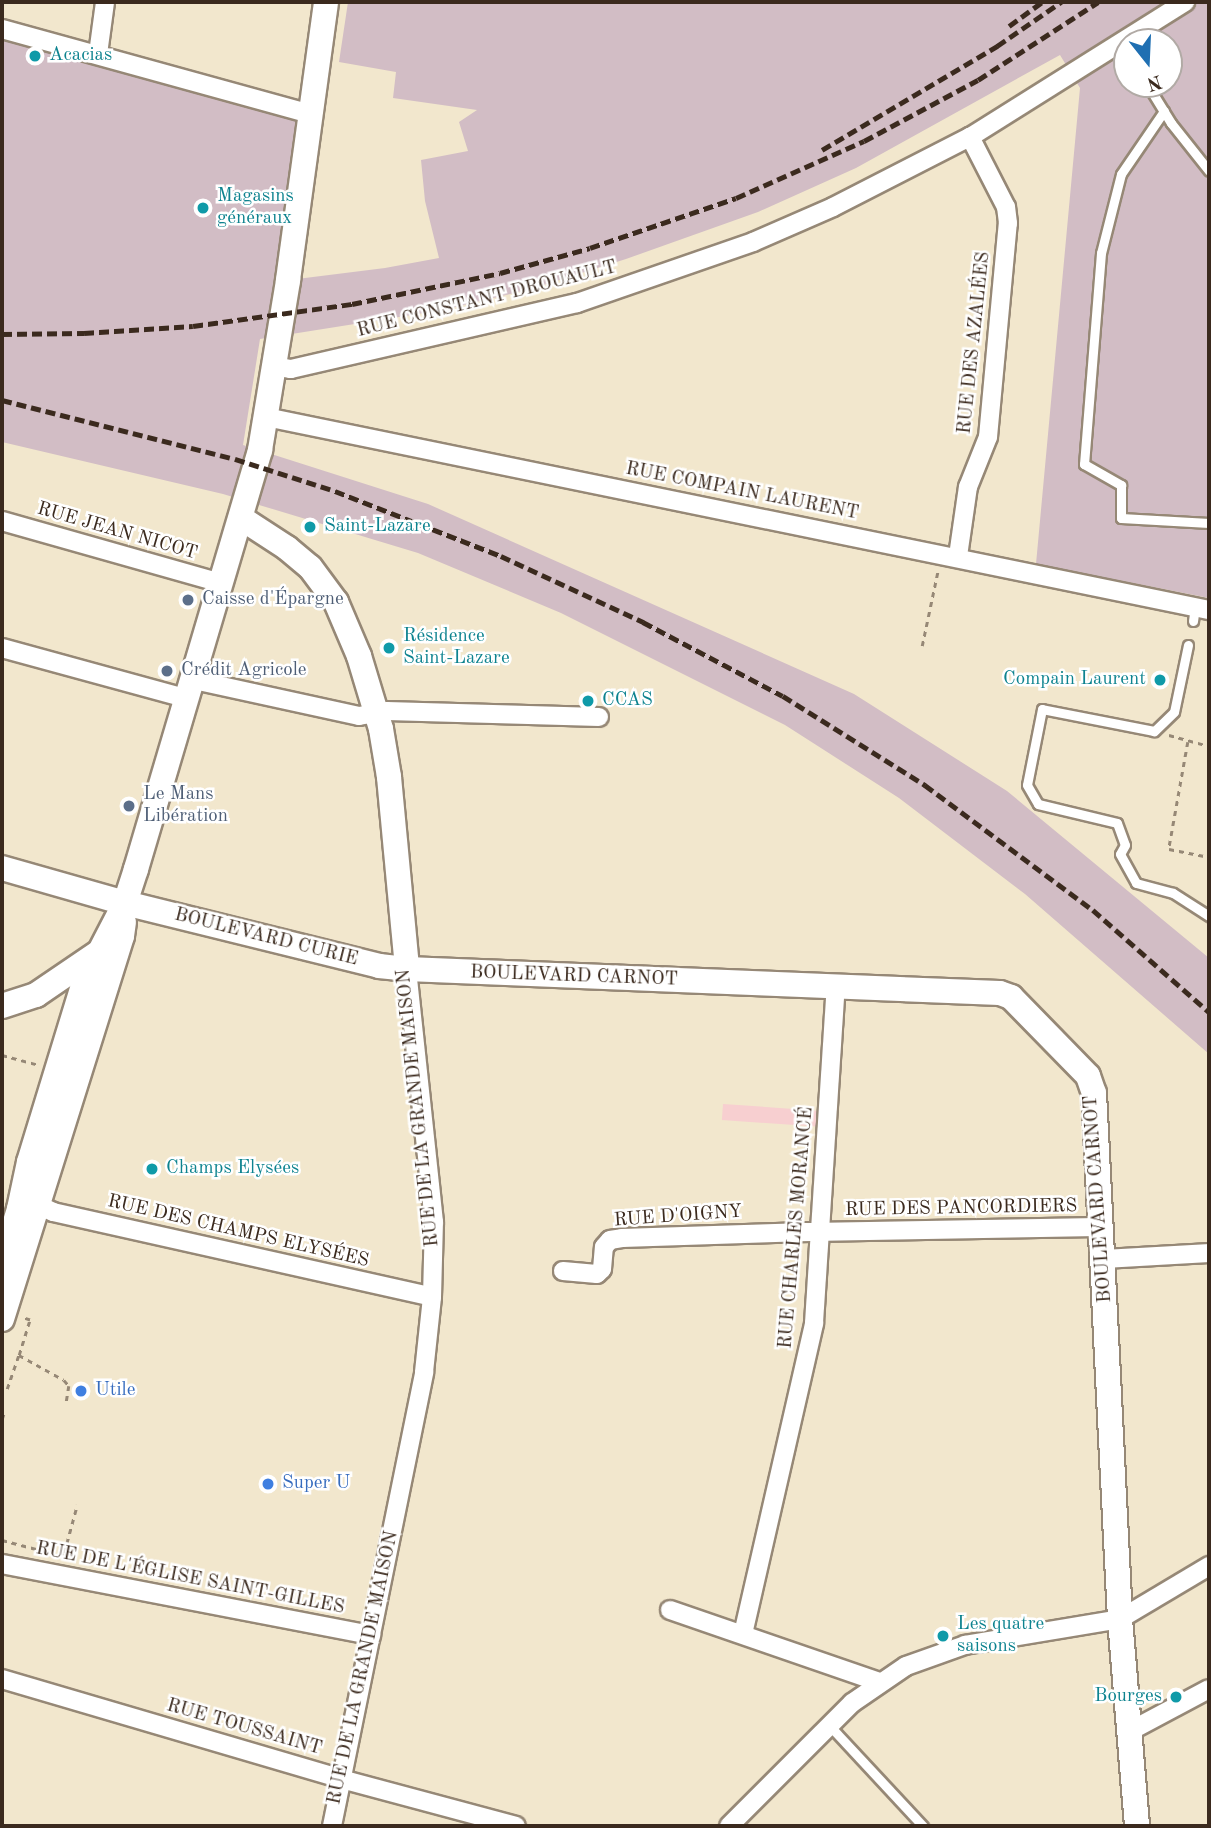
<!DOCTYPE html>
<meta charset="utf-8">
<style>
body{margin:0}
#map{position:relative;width:1211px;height:1828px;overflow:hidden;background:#f2e7cd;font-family:"Old Standard TT",serif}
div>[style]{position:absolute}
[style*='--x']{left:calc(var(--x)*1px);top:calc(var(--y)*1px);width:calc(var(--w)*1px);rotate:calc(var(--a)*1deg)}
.built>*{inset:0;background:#f7cfd0;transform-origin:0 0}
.industrial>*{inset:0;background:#d2bdc5}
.path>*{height:2.5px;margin-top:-1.25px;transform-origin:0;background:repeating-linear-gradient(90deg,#968876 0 5px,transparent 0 10px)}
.roads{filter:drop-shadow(2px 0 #968876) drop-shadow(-2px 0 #968876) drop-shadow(0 2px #968876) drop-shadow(0 -2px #968876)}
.lane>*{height:9px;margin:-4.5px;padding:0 4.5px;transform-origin:4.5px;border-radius:4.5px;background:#fff}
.street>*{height:18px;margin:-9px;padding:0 9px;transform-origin:9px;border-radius:9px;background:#fff}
.secondary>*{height:24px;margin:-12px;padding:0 12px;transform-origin:12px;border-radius:12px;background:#fff}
.rail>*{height:4.5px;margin-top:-2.25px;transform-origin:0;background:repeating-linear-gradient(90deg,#3b2a1e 0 10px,transparent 0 15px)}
.dots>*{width:19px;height:19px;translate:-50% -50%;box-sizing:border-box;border:4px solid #fff;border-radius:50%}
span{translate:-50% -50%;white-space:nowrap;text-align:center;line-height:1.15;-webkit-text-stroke:5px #fff;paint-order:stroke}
.culture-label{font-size:19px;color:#0d838f}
.left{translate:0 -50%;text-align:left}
.right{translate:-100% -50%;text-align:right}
.street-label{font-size:19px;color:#3b2a1e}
.service-label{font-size:19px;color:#4e5e75}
.shop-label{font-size:19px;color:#366cbe}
.frame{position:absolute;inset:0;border:4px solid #3b2a1e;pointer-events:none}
.north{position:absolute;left:1113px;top:28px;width:70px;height:70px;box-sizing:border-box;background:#fff;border:2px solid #b1aaa5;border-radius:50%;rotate:162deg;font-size:19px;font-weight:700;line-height:28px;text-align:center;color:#3b2a1e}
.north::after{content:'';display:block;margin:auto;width:24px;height:32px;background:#1f6fb2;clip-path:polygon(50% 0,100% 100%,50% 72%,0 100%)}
</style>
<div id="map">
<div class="built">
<div style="left:723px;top:1104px;width:95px;height:16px;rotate:4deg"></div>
</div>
<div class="industrial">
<div style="clip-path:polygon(evenodd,348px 2px,1209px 2px,1209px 598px,1036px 564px,1080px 88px,1060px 55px,856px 168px,758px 212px,626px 259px,531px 289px,443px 310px,260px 339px,243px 445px,428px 504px,854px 694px,1007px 791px,1209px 958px,1209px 1054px,1025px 894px,899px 798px,785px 725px,561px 613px,418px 553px,223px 494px,2px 442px,2px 29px,311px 114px,289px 280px,385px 268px,439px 258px,425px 201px,421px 160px,468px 151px,459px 122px,477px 110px,393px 98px,396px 72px,339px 62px,348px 2px,1127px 42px,1169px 42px,1169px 84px,1127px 84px,1127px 42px)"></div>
</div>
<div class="path">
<div style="--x:922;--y:646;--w:78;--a:-78.1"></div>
<div style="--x:1169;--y:735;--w:41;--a:15.4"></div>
<div style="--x:1188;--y:742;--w:109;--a:100.1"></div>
<div style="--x:1169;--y:849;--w:41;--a:11.3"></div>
<div style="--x:2;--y:1055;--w:38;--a:15"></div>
<div style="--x:19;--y:1355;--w:37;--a:-73"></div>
<div style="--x:30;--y:1320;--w:6;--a:-162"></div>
<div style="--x:7;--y:1389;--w:36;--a:-71"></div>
<div style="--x:19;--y:1355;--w:51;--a:29.1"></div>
<div style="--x:64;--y:1380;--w:8;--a:50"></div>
<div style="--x:69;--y:1386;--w:18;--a:99"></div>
<div style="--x:2;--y:1419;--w:9;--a:-72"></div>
<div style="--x:2;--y:1540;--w:59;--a:14.7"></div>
<div style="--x:59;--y:1555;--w:5;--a:-22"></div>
<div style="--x:64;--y:1553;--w:50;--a:-74.8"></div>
</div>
<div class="roads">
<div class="lane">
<div style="--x:1147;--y:84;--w:46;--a:58.4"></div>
<div style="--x:1171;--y:123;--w:61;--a:51.6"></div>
<div style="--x:1164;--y:111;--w:76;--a:124.3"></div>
<div style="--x:1121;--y:174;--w:81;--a:104.2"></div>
<div style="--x:1101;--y:253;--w:212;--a:94.6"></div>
<div style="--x:1084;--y:464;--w:43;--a:29.6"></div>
<div style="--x:1121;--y:485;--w:33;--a:90"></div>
<div style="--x:1121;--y:518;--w:88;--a:3.3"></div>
<div style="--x:1193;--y:621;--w:14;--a:-82"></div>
<div style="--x:1188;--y:645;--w:68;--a:101.8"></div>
<div style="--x:1174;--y:712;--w:28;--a:136"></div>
<div style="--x:1154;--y:731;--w:114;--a:-168.9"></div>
<div style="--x:1042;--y:709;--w:77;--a:101.2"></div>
<div style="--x:1027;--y:785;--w:22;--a:60"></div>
<div style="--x:1038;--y:804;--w:81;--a:13.5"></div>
<div style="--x:1117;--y:823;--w:23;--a:70"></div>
<div style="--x:1125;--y:845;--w:10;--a:119"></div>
<div style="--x:1120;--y:854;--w:33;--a:61"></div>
<div style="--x:1136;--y:883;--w:38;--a:15"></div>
<div style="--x:1173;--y:893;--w:43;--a:32.6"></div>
<div style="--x:829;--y:1725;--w:138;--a:47.1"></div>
</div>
<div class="street">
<div style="--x:2;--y:29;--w:320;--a:15.4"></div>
<div style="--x:98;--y:54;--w:52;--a:-82.3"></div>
<div style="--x:275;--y:366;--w:16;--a:11"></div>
<div style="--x:291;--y:369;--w:294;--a:-13"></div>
<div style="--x:577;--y:303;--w:186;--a:-19.1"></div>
<div style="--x:753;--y:242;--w:87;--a:-23.6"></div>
<div style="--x:833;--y:207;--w:154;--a:-27.1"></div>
<div style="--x:970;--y:137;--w:254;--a:-32.1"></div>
<div style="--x:266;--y:417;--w:963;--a:11.57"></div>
<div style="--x:2;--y:521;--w:228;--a:15.8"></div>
<div style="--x:958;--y:556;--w:70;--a:-81.8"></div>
<div style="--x:968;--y:487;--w:54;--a:-68.2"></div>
<div style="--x:988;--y:437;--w:215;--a:-84.7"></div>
<div style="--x:1008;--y:223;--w:16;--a:-97"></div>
<div style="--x:1006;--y:207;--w:79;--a:-117.2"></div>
<div style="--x:2;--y:648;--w:193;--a:15.3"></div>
<div style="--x:194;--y:680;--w:169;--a:12.3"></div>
<div style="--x:359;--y:716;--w:28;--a:-10"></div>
<div style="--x:387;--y:711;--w:212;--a:1.6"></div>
<div style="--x:36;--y:1204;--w:19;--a:25"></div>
<div style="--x:53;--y:1212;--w:388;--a:12.6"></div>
<div style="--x:1104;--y:1259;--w:105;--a:-3.3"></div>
<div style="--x:563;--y:1271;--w:34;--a:5"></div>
<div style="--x:597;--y:1274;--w:7;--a:-45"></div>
<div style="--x:602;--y:1269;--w:22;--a:-85"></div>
<div style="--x:604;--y:1247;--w:9;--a:-49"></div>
<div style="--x:610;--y:1240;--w:12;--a:-9"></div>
<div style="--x:622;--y:1238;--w:184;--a:-1.9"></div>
<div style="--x:806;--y:1232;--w:297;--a:-1"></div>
<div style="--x:2;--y:1564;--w:376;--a:10.9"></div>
<div style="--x:670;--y:1610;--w:221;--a:19"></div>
<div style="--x:743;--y:1634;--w:319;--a:-77.1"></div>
<div style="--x:814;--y:1323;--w:338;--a:-86.3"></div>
<div style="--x:2;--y:1679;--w:353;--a:16.4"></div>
<div style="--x:341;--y:1779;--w:181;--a:15"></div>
<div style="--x:1130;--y:1731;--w:89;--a:-28"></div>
<div style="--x:332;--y:1826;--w:463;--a:-78.5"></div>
<div style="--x:424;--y:1372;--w:75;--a:-83.9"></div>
<div style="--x:432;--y:1297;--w:75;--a:-88.5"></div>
<div style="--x:434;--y:1222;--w:254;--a:-96.1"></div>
<div style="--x:729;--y:1826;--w:174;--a:-45"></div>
<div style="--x:852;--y:1703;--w:65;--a:-34.4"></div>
<div style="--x:906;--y:1666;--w:63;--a:-19.6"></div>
<div style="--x:965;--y:1645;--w:157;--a:-9.5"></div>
<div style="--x:1120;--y:1619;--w:104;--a:-30.8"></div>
</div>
<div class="secondary">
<div style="--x:241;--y:518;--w:55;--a:33.1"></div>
<div style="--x:287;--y:548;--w:30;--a:40"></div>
<div style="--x:310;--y:567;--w:44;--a:53.4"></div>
<div style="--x:336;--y:602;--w:59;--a:66.9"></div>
<div style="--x:359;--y:656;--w:76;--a:73.2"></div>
<div style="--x:381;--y:729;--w:49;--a:80.5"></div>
<div style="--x:389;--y:777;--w:193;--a:84.6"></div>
<div style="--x:2;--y:868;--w:128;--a:15.9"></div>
<div style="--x:125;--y:903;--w:262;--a:13.9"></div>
<div style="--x:379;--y:966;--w:28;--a:6"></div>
<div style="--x:407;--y:969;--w:593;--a:2.32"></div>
<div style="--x:1000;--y:993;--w:12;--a:20"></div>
<div style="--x:1011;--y:997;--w:110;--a:45.7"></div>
<div style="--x:1088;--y:1076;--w:18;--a:71"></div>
<div style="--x:1094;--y:1093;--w:527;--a:87.17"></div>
<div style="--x:1120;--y:1619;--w:208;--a:85.3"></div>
<div style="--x:2;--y:1006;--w:36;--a:-18"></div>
<div style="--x:36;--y:995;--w:73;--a:-34.3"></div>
<div style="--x:2;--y:1264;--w:58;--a:-72.8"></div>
<div style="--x:19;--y:1209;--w:48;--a:-78"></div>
<div style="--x:29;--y:1162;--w:188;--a:-73"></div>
<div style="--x:84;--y:982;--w:89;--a:-62.6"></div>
<div style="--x:125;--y:903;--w:36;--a:-72"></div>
<div style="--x:136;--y:869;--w:437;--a:-73.5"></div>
<div style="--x:260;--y:450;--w:172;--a:-80.6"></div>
<div style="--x:288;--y:280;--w:281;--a:-82.2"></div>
<div style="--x:2;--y:1319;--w:401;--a:-72.6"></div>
<div style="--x:122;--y:936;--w:14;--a:-82"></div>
</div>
</div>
<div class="rail">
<div style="--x:1009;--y:26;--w:41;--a:-36"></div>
<div style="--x:822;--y:150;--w:204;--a:-30.7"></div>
<div style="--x:997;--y:46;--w:78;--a:-34.5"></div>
<div style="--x:2;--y:334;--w:82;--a:-0.7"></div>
<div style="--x:84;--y:333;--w:109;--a:-3.7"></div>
<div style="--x:193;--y:326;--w:161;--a:-7.9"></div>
<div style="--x:352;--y:304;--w:151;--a:-11.8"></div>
<div style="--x:500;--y:273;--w:93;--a:-15.5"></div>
<div style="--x:590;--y:248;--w:154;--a:-18.9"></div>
<div style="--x:736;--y:198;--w:140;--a:-24"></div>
<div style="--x:864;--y:141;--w:129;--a:-28.2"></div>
<div style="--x:978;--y:80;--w:143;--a:-33"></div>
<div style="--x:2;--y:400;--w:240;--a:14.2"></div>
<div style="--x:235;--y:459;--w:105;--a:17.7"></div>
<div style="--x:335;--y:491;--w:178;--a:21.4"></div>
<div style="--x:501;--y:556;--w:157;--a:24.9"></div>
<div style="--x:643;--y:622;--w:158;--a:27.9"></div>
<div style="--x:783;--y:696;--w:168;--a:32.1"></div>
<div style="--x:925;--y:785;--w:209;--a:36.7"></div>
<div style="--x:1093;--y:910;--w:154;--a:41.3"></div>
</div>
<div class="dots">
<div style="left:35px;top:56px;background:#0f9aa8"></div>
<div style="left:203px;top:208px;background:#0f9aa8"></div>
<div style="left:310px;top:527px;background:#0f9aa8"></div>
<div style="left:188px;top:600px;background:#5c6f8a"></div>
<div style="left:389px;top:648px;background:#0f9aa8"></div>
<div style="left:167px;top:671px;background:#5c6f8a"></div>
<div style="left:1160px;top:680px;background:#0f9aa8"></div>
<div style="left:588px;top:701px;background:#0f9aa8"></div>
<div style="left:129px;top:806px;background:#5c6f8a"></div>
<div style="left:152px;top:1169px;background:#0f9aa8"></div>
<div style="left:81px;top:1391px;background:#3f7fe0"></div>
<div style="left:268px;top:1484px;background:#3f7fe0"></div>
<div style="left:943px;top:1636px;background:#0f9aa8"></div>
<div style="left:1176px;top:1697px;background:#0f9aa8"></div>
</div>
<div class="culture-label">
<span class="left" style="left:49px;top:56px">Acacias</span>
<span class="left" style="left:217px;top:208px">Magasins<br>généraux</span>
<span class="left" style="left:324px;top:527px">Saint-Lazare</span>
<span class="left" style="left:403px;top:648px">Résidence<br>Saint-Lazare</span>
<span class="right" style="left:1146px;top:680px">Compain Laurent</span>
<span class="left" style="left:602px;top:701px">CCAS</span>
<span class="left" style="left:166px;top:1169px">Champs Elysées</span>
<span class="left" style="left:957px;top:1636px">Les quatre<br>saisons</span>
<span class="right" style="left:1162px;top:1697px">Bourges</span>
</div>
<div class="street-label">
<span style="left:487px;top:300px;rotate:-14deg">RUE CONSTANT DROUAULT</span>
<span style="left:975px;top:343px;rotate:-84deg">RUE DES AZALÉES</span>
<span style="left:742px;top:492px;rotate:11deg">RUE COMPAIN LAURENT</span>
<span style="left:117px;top:532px;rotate:16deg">RUE JEAN NICOT</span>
<span style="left:266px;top:938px;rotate:14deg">BOULEVARD CURIE</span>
<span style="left:574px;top:977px;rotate:2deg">BOULEVARD CARNOT</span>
<span style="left:419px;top:1108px;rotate:-96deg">RUE DE LA GRANDE MAISON</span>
<span style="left:1099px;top:1199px;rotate:-94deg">BOULEVARD CARNOT</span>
<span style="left:961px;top:1209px;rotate:-1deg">RUE DES PANCORDIERS</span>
<span style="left:678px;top:1217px;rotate:-4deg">RUE D'OIGNY</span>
<span style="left:797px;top:1228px;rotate:-85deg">RUE CHARLES MORANCÉ</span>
<span style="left:238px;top:1232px;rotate:13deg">RUE DES CHAMPS ELYSÉES</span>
<span style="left:190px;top:1579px;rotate:11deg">RUE DE L'ÉGLISE SAINT-GILLES</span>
<span style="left:364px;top:1668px;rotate:-78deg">RUE DE LA GRANDE MAISON</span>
<span style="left:244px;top:1728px;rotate:16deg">RUE TOUSSAINT</span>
</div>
<div class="service-label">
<span class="left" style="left:202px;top:600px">Caisse d'Épargne</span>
<span class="left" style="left:181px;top:671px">Crédit Agricole</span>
<span class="left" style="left:143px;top:806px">Le Mans<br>Libération</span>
</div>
<div class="shop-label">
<span class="left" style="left:95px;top:1391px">Utile</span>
<span class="left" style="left:282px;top:1484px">Super U</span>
</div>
<div class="frame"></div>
<div class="north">N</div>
</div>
